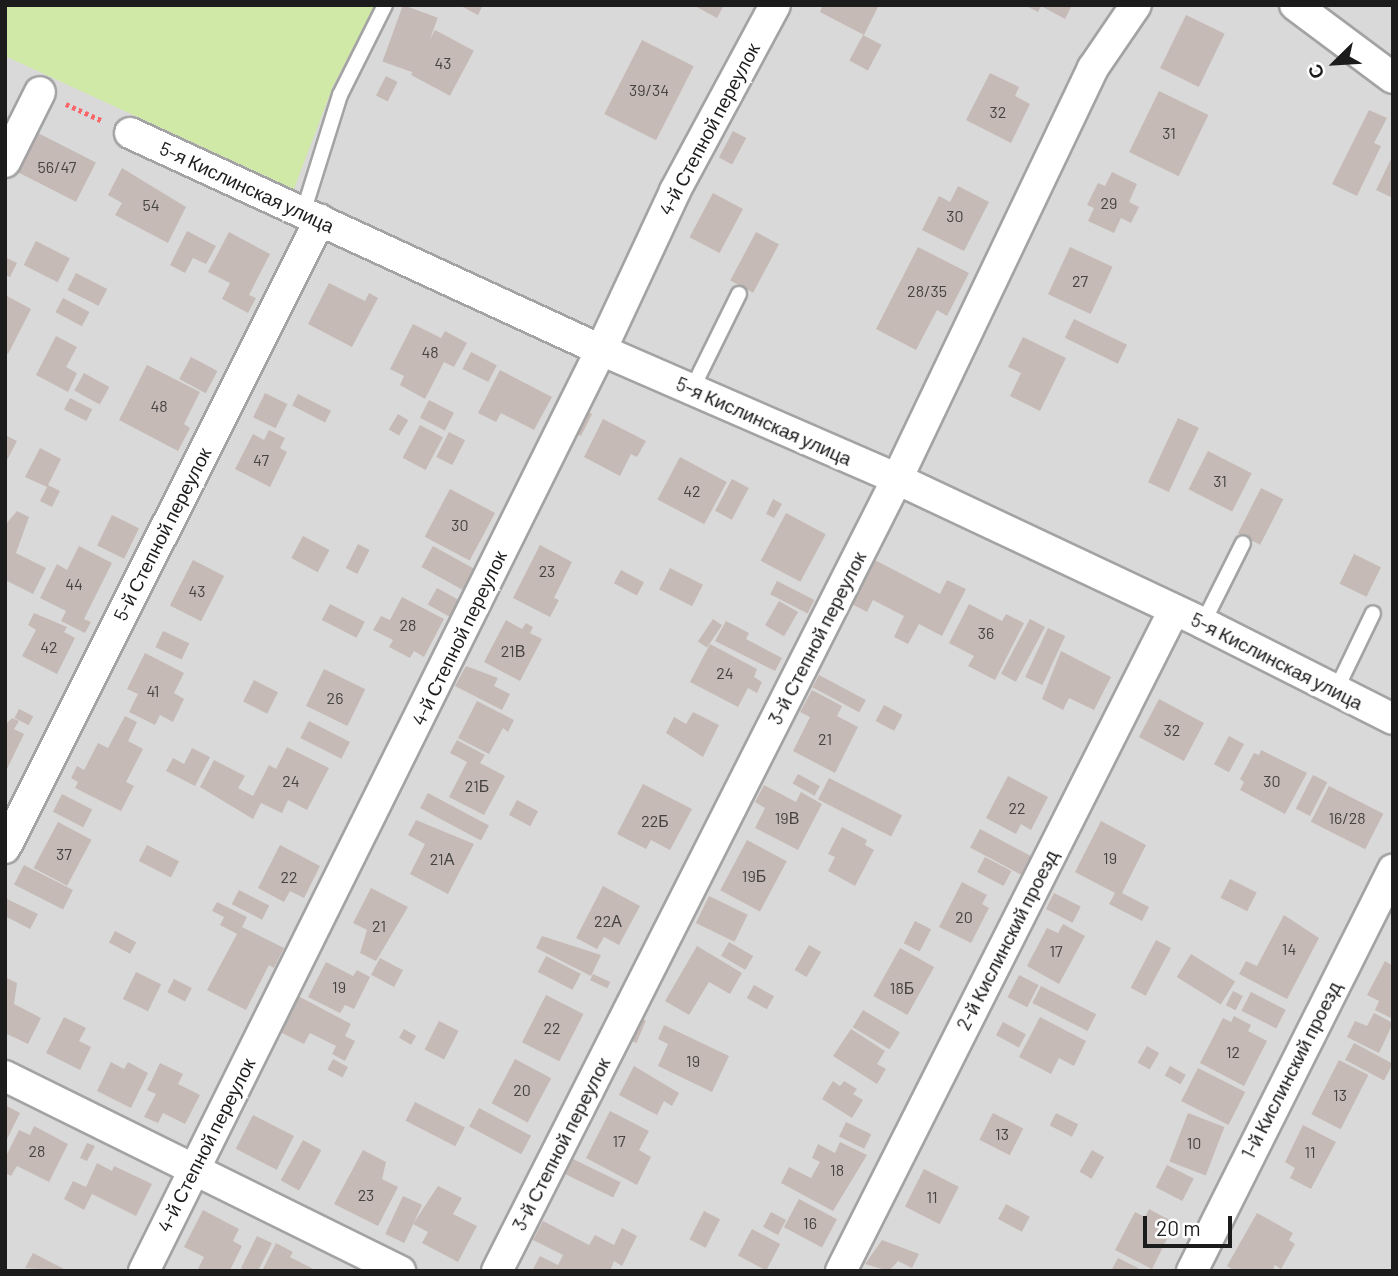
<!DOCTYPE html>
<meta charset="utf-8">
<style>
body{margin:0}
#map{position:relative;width:1398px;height:1276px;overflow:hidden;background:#eee8e2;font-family:Barlow,sans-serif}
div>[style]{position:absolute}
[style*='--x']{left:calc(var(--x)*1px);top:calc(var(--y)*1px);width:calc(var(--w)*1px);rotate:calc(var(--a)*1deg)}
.residential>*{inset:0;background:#dad9d9;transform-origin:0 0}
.grass>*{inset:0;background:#d0e9a7}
.building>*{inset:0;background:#c5bab5;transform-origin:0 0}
.path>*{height:4.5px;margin-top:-2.25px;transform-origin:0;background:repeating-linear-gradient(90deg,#fa676b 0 3.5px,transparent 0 7px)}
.roads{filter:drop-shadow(2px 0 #a3a3a3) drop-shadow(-2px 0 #a3a3a3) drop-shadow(0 2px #a3a3a3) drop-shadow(0 -2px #a3a3a3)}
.service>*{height:14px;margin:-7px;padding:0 7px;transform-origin:7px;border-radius:7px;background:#fff}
.minor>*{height:30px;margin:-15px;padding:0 15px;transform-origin:15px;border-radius:15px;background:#fff}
span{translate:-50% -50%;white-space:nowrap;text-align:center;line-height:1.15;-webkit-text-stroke:7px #fff;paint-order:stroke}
.number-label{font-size:16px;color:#464442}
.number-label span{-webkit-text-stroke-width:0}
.street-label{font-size:19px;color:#1c1c1c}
.frame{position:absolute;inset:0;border:7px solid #1c1c1c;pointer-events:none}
.north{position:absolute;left:1300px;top:28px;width:70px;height:70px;-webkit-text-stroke:5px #fff;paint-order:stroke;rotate:246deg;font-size:19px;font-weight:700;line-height:28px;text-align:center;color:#1c1c1c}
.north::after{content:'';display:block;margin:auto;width:24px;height:32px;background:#1c1c1c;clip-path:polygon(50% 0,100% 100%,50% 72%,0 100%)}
.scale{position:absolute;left:1143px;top:1216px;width:89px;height:32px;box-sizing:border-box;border:4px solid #1c1c1c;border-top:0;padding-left:9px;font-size:21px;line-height:24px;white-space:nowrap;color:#1c1c1c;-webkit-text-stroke:5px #fff;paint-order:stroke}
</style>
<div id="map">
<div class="residential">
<div style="left:5px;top:5px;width:1388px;height:1266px"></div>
</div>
<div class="grass">
<div style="clip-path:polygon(5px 5px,375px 5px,333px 86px,294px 189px,5px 56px)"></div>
</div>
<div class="building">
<div style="left:403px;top:5px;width:37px;height:60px;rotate:20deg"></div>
<div style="clip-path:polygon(459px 5px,483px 5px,478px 15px)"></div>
<div style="clip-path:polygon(693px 5px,724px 5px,717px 18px)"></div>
<div style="clip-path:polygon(823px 5px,879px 5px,864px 35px,820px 12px)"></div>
<div style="clip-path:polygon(1024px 5px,1072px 5px,1065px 19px,1041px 6px,1038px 12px)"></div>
<div style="left:1186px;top:15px;width:43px;height:59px;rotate:26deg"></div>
<div style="left:435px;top:30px;width:44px;height:51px;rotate:28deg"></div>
<div style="left:863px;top:35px;width:21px;height:29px;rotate:28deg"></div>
<div style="left:642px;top:40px;width:58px;height:83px;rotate:27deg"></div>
<div style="clip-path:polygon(990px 73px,1019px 87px,1015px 96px,1030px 104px,1011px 143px,966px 120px)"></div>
<div style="left:386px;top:76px;width:13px;height:22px;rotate:27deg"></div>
<div style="left:1159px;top:91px;width:55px;height:68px;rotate:26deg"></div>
<div style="clip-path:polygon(1369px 110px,1387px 118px,1374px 143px,1381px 146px,1357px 196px,1332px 184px)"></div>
<div style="left:733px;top:131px;width:15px;height:30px;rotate:28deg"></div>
<div style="left:38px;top:133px;width:65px;height:44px;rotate:27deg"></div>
<div style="clip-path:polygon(1393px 155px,1393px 198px,1376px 190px)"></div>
<div style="clip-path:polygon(122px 168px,186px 207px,168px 243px,115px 215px,122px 203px,108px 195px)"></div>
<div style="clip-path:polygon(1112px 172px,1137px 184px,1129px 202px,1139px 207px,1131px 223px,1121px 218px,1114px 233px,1088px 221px,1094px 208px,1087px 205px,1098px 183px,1105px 186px)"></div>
<div style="clip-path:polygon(958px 186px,989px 202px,964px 251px,922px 230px,939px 196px,950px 202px)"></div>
<div style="left:713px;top:193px;width:34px;height:50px;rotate:28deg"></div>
<div style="clip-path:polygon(187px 231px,216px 246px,206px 264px,193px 258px,185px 273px,170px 265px)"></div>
<div style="clip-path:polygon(229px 232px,270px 254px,249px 295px,256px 298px,248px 313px,222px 299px,230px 283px,208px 272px)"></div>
<div style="left:756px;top:232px;width:26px;height:55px;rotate:28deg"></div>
<div style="left:36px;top:241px;width:38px;height:27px;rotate:27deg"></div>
<div style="clip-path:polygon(918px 247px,969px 273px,947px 316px,937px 310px,916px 350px,876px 329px)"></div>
<div style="left:1070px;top:247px;width:47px;height:52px;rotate:25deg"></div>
<div style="clip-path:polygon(5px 257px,17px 263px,10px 277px,5px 275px)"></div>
<div style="left:76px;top:273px;width:35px;height:19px;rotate:27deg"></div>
<div style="clip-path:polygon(329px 283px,365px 301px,369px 293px,378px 298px,352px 347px,308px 324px)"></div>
<div style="clip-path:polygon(5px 295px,31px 309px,8px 354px,5px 353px)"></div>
<div style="left:63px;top:298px;width:30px;height:16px;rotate:28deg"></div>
<div style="left:1074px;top:319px;width:59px;height:21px;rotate:26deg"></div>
<div style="clip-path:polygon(413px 324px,441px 338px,445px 331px,467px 343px,454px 367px,444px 362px,425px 399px,400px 385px,404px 376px,390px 369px)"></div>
<div style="clip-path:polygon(56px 336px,77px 347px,66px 367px,77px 373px,68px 392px,36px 375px)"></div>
<div style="clip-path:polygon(1023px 337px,1066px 358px,1040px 411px,1010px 396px,1021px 373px,1008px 367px)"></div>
<div style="left:471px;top:352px;width:29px;height:19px;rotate:27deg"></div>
<div style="left:191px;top:357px;width:30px;height:25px;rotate:28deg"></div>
<div style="clip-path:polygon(147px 365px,200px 392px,184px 424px,190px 428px,178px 451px,119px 420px)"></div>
<div style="clip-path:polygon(500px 370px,552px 397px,534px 430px,501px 413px,496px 422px,478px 413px)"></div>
<div style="left:84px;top:373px;width:29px;height:20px;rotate:29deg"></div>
<div style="left:265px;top:393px;width:25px;height:27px;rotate:26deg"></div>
<div style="left:298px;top:394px;width:37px;height:13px;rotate:27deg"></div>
<div style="left:70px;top:398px;width:25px;height:13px;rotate:27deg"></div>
<div style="left:429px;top:400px;width:28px;height:20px;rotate:27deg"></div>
<div style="clip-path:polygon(584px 410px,592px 414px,581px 436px,572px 431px)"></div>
<div style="left:398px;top:414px;width:12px;height:18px;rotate:31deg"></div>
<div style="left:1178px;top:418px;width:23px;height:71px;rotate:25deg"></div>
<div style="clip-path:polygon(603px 419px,646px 441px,637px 457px,631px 454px,620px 476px,584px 457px)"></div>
<div style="left:420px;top:425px;width:26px;height:37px;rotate:28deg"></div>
<div style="clip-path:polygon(269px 430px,285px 438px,280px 448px,287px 452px,270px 487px,235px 469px,253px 434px,264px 440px)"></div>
<div style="left:449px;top:432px;width:18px;height:28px;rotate:27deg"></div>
<div style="clip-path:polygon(5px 435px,17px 441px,5px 464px)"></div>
<div style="clip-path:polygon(40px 448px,61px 459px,48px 485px,60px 491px,52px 507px,40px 501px,47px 487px,25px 477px)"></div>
<div style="left:1208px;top:451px;width:49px;height:43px;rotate:27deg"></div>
<div style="left:680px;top:457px;width:53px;height:48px;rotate:28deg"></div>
<div style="left:732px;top:479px;width:19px;height:36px;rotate:28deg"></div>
<div style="left:1261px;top:488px;width:25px;height:51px;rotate:27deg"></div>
<div style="left:450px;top:489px;width:51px;height:54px;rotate:28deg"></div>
<div style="clip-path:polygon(773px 499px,782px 504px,774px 518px,766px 514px)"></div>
<div style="clip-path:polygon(17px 511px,29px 517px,16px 553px,46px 568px,33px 594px,5px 580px,5px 525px)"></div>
<div style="left:786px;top:513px;width:45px;height:54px;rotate:28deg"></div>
<div style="left:112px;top:515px;width:30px;height:34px;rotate:26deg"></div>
<div style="left:303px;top:536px;width:30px;height:25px;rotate:28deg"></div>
<div style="left:358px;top:544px;width:13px;height:27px;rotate:27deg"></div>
<div style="clip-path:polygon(540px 545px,572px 562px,554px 598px,559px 600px,550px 617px,513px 598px)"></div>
<div style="clip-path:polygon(79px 546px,112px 563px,84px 619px,91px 622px,85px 633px,61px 621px,66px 611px,40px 598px,57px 564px,67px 570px)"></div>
<div style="left:433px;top:546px;width:50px;height:24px;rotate:29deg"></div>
<div style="left:1354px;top:554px;width:30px;height:33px;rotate:26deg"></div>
<div style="clip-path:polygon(873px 559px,940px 594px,947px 580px,966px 589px,942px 636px,919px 624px,908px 644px,894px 637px,904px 616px,873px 600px,867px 612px,850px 603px)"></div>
<div style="left:193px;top:560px;width:35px;height:51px;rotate:27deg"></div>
<div style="left:670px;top:568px;width:37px;height:24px;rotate:27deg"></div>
<div style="left:621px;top:570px;width:26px;height:15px;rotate:28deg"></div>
<div style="left:777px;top:581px;width:42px;height:15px;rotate:27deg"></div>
<div style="left:437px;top:588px;width:25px;height:19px;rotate:29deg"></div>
<div style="clip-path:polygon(402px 597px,444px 619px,424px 657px,414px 651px,410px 658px,389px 647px,393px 640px,373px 630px,381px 616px,390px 620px)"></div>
<div style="left:779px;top:601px;width:22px;height:28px;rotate:30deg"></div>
<div style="left:330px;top:604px;width:39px;height:18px;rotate:27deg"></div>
<div style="clip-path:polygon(969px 604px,1002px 621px,1006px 614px,1024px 623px,995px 680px,968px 666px,974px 656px,949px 643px)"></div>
<div style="clip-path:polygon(34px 613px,67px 627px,64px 632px,75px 638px,57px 674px,22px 656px,36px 630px,28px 625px)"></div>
<div style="left:713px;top:619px;width:11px;height:27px;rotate:34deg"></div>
<div style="left:1030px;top:619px;width:17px;height:62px;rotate:28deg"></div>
<div style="clip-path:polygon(506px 620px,522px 629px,526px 623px,533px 627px,530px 633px,542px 639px,520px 681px,484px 662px)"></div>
<div style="clip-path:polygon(726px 621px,749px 633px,746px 639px,782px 658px,775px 671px,715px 641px)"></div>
<div style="left:1048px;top:628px;width:19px;height:54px;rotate:25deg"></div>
<div style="left:163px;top:631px;width:29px;height:18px;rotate:25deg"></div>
<div style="clip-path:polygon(710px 644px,757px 669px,754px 677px,762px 682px,757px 693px,748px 688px,738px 707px,690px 682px)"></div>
<div style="clip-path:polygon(1061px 651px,1111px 677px,1094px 710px,1069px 698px,1063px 710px,1042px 699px)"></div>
<div style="clip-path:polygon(145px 653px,184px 673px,174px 693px,184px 699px,173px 722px,160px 715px,155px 725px,129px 712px,138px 694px,127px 689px)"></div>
<div style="clip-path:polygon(466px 666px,498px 678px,494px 686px,510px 694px,502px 710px,455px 686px)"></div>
<div style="left:324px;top:669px;width:46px;height:41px;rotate:26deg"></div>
<div style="left:819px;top:675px;width:53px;height:14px;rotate:28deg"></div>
<div style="left:254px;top:680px;width:27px;height:24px;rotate:27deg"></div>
<div style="clip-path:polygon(812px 690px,842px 706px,837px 716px,858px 727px,835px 773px,793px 751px,810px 717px,800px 712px)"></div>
<div style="left:1159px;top:699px;width:51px;height:43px;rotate:28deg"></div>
<div style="clip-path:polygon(477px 701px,514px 720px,508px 732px,503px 728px,489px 754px,458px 738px)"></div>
<div style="left:884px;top:705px;width:21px;height:18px;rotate:28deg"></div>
<div style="left:19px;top:709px;width:16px;height:10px;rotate:27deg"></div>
<div style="clip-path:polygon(693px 712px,719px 725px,703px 757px,666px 733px,674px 717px,686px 724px)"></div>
<div style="clip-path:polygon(125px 716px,137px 722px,128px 741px,143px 749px,126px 782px,134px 786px,121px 811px,75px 788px,78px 782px,71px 778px,77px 766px,84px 770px,98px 743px,108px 748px)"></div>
<div style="clip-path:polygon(12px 718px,19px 721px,14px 729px,24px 734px,5px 773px,5px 725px)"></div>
<div style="left:309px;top:721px;width:46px;height:19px;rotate:27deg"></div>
<div style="left:1229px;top:736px;width:17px;height:32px;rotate:28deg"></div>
<div style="clip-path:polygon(457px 740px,485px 755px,480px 763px,505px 776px,484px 815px,449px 797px,467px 762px,450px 753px)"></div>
<div style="clip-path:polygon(287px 747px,329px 768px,307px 810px,288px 800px,282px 813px,261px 803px,253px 819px,200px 787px,214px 760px,245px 776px,238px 788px,253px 796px,269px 765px,276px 769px)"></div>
<div style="clip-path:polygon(192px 748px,210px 757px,195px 786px,166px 771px,173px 758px,184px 764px)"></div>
<div style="clip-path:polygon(1261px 750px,1307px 773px,1285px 814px,1240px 790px,1244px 782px,1240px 779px,1254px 753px,1259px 755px)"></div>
<div style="left:798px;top:774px;width:25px;height:11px;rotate:29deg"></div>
<div style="left:1313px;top:775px;width:16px;height:38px;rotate:27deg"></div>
<div style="clip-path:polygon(1008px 776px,1048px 797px,1031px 830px,1021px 824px,1016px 834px,986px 818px)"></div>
<div style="left:829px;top:778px;width:82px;height:24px;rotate:27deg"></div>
<div style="clip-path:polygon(643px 784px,692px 809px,670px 850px,651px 840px,646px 849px,617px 834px)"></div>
<div style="clip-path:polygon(764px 785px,796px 802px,801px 792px,822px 804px,798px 850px,755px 828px,765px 808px,755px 802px)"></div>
<div style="left:1329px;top:786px;width:61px;height:40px;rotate:27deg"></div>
<div style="left:428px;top:793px;width:69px;height:17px;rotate:28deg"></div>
<div style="left:62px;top:794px;width:34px;height:20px;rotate:27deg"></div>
<div style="left:517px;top:800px;width:24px;height:17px;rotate:28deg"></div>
<div style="clip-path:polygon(416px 820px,474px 844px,448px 894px,410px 874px,425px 844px,408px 835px)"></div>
<div style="clip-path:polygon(1101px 821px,1146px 845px,1122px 893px,1149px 907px,1142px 921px,1109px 904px,1115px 893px,1075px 872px)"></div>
<div style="left:58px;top:822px;width:38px;height:52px;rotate:28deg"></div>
<div style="clip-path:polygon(842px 827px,867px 840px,865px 845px,874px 850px,855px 886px,828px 871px,835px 857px,828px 854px)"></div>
<div style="left:980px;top:829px;width:62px;height:21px;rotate:28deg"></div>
<div style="left:747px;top:840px;width:45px;height:57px;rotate:28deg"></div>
<div style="left:147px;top:845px;width:36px;height:18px;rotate:27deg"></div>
<div style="clip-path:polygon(280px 845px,320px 866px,304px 898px,290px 891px,284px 902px,258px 888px)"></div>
<div style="left:985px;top:857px;width:30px;height:17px;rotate:28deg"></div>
<div style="left:24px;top:865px;width:55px;height:22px;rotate:27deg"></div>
<div style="left:1230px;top:879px;width:30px;height:21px;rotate:27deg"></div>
<div style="clip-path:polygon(962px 882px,987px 895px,982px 904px,989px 908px,971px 943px,939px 927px)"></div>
<div style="clip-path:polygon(603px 886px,640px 906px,619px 945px,604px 937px,597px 949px,576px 938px)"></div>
<div style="clip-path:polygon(371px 888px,408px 907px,376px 961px,360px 953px,367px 930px,353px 923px)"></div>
<div style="left:239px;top:890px;width:34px;height:16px;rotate:27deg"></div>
<div style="left:1054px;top:893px;width:30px;height:18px;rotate:27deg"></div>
<div style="left:709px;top:896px;width:43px;height:30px;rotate:26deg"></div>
<div style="clip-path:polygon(7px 899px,38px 914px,30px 929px,5px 916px)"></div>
<div style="clip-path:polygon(217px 902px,247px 917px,242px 927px,284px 948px,274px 968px,269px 965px,246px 1010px,207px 990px,237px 934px,220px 925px,224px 917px,212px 911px)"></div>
<div style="clip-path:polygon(1284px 915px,1319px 938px,1287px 999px,1239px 974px,1246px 961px,1257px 966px)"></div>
<div style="left:915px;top:921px;width:18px;height:25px;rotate:27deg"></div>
<div style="clip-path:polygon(1063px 924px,1085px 936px,1059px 984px,1027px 966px,1047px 928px,1058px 933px)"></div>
<div style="left:115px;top:931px;width:24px;height:13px;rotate:28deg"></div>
<div style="clip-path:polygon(542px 936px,601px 955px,591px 976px,536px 948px)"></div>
<div style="left:1156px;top:940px;width:17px;height:54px;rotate:28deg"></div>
<div style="left:729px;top:942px;width:28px;height:16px;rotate:30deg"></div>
<div style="left:809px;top:945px;width:14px;height:29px;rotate:30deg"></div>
<div style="clip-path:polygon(697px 946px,742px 973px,730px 994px,709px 982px,689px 1015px,665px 1001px)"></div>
<div style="left:900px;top:948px;width:39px;height:55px;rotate:29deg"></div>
<div style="left:1191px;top:954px;width:52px;height:27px;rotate:32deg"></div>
<div style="left:546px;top:956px;width:39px;height:18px;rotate:27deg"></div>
<div style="left:380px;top:958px;width:26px;height:19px;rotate:28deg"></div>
<div style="clip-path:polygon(1385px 961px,1393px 966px,1393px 1019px,1375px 1010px,1379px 1001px,1367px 995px)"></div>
<div style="clip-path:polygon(326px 962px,353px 976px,357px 970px,370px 977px,354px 1009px,345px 1005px,340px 1013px,308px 997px)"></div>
<div style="left:136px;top:972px;width:28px;height:30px;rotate:26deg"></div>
<div style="left:593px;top:974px;width:19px;height:7px;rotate:25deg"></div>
<div style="left:1019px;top:975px;width:22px;height:25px;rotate:27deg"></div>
<div style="clip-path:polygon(5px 977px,17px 983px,14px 1004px,41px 1018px,28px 1044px,5px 1033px)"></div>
<div style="left:174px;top:979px;width:20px;height:15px;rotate:27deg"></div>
<div style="left:754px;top:985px;width:23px;height:15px;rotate:29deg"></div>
<div style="left:1041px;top:986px;width:62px;height:19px;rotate:27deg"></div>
<div style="left:1233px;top:991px;width:11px;height:16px;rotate:27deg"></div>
<div style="left:1251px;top:992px;width:39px;height:21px;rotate:27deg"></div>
<div style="left:546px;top:995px;width:42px;height:53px;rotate:27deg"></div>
<div style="clip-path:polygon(298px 996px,351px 1024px,345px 1036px,355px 1041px,345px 1061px,332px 1054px,336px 1046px,310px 1033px,304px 1044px,280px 1032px)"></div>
<div style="left:863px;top:1010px;width:43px;height:20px;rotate:31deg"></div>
<div style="clip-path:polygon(1374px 1013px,1393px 1023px,1379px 1053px,1347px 1037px,1355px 1021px,1367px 1026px)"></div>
<div style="left:632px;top:1015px;width:15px;height:24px;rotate:23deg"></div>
<div style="clip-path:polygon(1234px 1016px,1251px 1025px,1248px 1031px,1267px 1041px,1244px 1086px,1200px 1063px,1223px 1018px,1231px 1022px)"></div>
<div style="clip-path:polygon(64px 1017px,86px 1028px,79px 1041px,91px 1047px,80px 1070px,46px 1053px)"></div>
<div style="clip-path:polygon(1040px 1017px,1086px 1041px,1074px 1066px,1059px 1058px,1051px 1074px,1019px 1057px)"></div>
<div style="left:439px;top:1021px;width:22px;height:32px;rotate:27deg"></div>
<div style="left:1003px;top:1022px;width:26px;height:15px;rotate:28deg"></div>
<div style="clip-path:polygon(664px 1025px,729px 1056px,712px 1092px,658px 1066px,668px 1044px,658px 1039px)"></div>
<div style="left:404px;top:1029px;width:14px;height:10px;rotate:30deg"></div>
<div style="clip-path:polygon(851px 1029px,885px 1051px,877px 1064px,886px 1069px,877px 1084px,833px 1056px)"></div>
<div style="left:1354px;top:1043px;width:44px;height:19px;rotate:28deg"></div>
<div style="left:1147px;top:1046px;width:14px;height:19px;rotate:30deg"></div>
<div style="left:333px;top:1059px;width:17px;height:12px;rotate:28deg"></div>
<div style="left:515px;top:1059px;width:41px;height:50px;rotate:28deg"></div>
<div style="left:1339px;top:1060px;width:33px;height:61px;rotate:27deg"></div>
<div style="clip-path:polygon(111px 1062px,124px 1069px,128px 1062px,148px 1073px,131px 1108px,97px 1091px)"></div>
<div style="clip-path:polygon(160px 1063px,183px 1074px,178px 1084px,200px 1095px,185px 1124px,163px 1113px,158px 1123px,144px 1117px,156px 1094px,147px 1090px)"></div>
<div style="clip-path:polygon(634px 1066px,679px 1093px,672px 1106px,664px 1101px,657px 1115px,619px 1095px)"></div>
<div style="left:1170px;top:1066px;width:18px;height:11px;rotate:29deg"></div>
<div style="left:1198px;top:1068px;width:53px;height:37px;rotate:27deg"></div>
<div style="clip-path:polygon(833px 1081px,840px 1086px,844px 1081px,857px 1089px,853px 1094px,863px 1100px,852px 1118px,822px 1099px)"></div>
<div style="left:415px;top:1102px;width:56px;height:21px;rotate:27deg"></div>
<div style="clip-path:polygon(5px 1105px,20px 1113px,5px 1143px)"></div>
<div style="left:479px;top:1108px;width:59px;height:21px;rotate:28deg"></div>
<div style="clip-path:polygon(610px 1111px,649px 1131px,639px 1150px,651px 1157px,637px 1185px,586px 1158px)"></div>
<div style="left:993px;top:1113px;width:34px;height:30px;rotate:27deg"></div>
<div style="left:1056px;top:1113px;width:25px;height:14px;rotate:27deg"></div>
<div style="left:1188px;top:1113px;width:39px;height:52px;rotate:21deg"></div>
<div style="left:253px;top:1115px;width:46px;height:38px;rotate:27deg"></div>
<div style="left:846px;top:1122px;width:28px;height:16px;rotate:26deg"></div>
<div style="clip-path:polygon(1303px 1125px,1336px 1142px,1311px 1189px,1290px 1178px,1295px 1168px,1285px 1162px)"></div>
<div style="clip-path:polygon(34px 1126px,68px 1144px,49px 1182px,17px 1166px,11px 1176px,5px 1173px,5px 1158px,19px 1130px,30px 1135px)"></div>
<div style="left:303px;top:1140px;width:21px;height:46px;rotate:29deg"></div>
<div style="clip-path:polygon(840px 1142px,867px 1155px,833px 1211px,781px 1183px,789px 1167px,811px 1178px,820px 1162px,812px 1158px,818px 1144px,835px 1153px)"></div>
<div style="clip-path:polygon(87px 1143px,95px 1146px,87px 1161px,80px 1158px)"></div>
<div style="clip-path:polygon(363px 1150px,386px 1162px,382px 1179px,398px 1187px,378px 1226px,334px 1204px)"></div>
<div style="left:1092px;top:1150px;width:14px;height:25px;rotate:30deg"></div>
<div style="left:573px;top:1159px;width:53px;height:17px;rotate:26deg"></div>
<div style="clip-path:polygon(97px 1163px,112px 1171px,114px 1166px,152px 1184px,136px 1216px,92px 1194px,84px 1210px,64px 1199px,73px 1181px,86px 1187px)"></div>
<div style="left:1167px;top:1165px;width:30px;height:25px;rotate:27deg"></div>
<div style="left:924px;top:1169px;width:39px;height:42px;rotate:27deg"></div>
<div style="clip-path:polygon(438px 1186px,462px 1198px,453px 1214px,477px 1226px,458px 1262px,422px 1243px,428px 1232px,413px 1224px)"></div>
<div style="left:403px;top:1196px;width:21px;height:42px;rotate:25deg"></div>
<div style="left:799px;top:1199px;width:43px;height:32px;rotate:28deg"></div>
<div style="left:1006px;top:1204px;width:27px;height:17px;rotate:28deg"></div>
<div style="clip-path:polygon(1149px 1209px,1175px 1223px,1152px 1269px,1115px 1250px,1135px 1212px,1145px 1217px)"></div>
<div style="clip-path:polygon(203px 1210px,239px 1229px,233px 1241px,242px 1246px,230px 1270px,197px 1271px,204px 1257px,184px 1247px)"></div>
<div style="left:704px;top:1211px;width:18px;height:32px;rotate:27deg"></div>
<div style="left:771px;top:1212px;width:17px;height:17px;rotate:28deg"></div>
<div style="clip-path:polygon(1257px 1213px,1293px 1233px,1289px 1240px,1295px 1244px,1281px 1269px,1275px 1265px,1272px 1271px,1235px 1271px,1227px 1266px)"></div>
<div style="clip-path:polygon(543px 1221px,589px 1245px,595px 1235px,614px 1245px,622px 1228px,637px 1236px,622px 1266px,614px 1261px,610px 1271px,532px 1271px,540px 1256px,558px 1265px,563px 1255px,533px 1240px)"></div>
<div style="left:752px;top:1229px;width:32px;height:30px;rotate:28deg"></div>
<div style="clip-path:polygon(257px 1236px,272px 1243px,258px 1271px,246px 1271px,241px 1268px)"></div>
<div style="clip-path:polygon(882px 1240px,919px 1254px,912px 1268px,898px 1261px,889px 1271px,865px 1264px)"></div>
<div style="clip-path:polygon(276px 1243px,293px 1252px,290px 1257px,317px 1271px,262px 1271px)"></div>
<div style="clip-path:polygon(33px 1253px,64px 1269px,63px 1271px,25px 1268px)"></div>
<div style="clip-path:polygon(1118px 1258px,1144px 1271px,1111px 1271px)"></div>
</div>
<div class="path">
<div style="--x:66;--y:104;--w:41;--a:24.7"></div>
</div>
<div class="roads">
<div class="service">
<div style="--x:303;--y:213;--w:124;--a:-72.6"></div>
<div style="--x:340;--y:95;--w:101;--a:-63.4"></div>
<div style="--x:692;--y:389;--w:106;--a:-63.7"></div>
<div style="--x:1203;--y:623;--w:89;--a:-63.4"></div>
<div style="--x:1336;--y:690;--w:85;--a:-64.3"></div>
</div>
<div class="minor">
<div style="--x:1295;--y:5;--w:122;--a:36.7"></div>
<div style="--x:130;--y:133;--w:519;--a:24.74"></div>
<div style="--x:601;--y:350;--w:323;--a:23.5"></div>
<div style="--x:897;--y:479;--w:338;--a:25.2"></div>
<div style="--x:1203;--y:623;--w:213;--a:26.8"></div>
<div style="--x:5;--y:162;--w:78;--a:-63.4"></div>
<div style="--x:5;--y:848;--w:703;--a:-63.36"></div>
<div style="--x:5;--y:1076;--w:441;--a:26.3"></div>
<div style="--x:144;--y:1271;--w:1028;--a:-63.61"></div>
<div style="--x:601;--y:350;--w:175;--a:-65"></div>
<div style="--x:675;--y:191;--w:211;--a:-61.7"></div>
<div style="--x:497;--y:1271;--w:887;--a:-63.2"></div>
<div style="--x:897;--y:479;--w:455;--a:-64.5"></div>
<div style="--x:1093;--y:68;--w:76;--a:-55.7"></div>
<div style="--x:841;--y:1271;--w:740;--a:-63.26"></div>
<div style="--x:1192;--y:1271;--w:449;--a:-63.4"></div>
</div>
</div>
<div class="number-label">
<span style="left:443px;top:63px">43</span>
<span style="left:649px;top:90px">39/34</span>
<span style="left:998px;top:112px">32</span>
<span style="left:1169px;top:133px">31</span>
<span style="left:57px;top:167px">56/47</span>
<span style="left:1109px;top:203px">29</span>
<span style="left:151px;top:205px">54</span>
<span style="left:955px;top:216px">30</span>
<span style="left:1080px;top:281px">27</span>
<span style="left:927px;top:291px">28/35</span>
<span style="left:430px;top:352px">48</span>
<span style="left:159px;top:406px">48</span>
<span style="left:261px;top:460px">47</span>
<span style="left:1220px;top:481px">31</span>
<span style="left:692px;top:491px">42</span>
<span style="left:460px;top:525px">30</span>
<span style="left:547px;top:571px">23</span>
<span style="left:74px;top:584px">44</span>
<span style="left:197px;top:591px">43</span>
<span style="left:408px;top:625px">28</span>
<span style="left:986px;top:633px">36</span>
<span style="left:49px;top:647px">42</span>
<span style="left:513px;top:651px">21В</span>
<span style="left:725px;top:673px">24</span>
<span style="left:153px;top:691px">41</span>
<span style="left:335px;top:698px">26</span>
<span style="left:1172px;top:730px">32</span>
<span style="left:825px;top:739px">21</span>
<span style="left:291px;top:781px">24</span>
<span style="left:1272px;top:781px">30</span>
<span style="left:477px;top:786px">21Б</span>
<span style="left:1017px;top:808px">22</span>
<span style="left:787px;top:818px">19В</span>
<span style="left:1347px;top:818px">16/28</span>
<span style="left:655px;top:821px">22Б</span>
<span style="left:64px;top:854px">37</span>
<span style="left:1110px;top:858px">19</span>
<span style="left:442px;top:859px">21А</span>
<span style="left:754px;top:876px">19Б</span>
<span style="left:289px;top:877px">22</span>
<span style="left:964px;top:917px">20</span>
<span style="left:608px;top:921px">22А</span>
<span style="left:379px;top:926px">21</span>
<span style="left:1289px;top:949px">14</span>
<span style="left:1056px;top:951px">17</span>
<span style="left:339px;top:987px">19</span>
<span style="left:902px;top:988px">18Б</span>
<span style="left:552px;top:1028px">22</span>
<span style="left:1233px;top:1052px">12</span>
<span style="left:693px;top:1061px">19</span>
<span style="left:522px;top:1090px">20</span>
<span style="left:1340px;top:1095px">13</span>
<span style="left:1002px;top:1134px">13</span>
<span style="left:619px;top:1141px">17</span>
<span style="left:1194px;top:1143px">10</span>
<span style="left:37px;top:1151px">28</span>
<span style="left:1310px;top:1152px">11</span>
<span style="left:837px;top:1170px">18</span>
<span style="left:366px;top:1195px">23</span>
<span style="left:932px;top:1197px">11</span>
<span style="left:810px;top:1223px">16</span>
</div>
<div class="street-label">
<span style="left:709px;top:129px;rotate:-62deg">4-й Степной переулок</span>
<span style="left:247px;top:187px;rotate:25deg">5-я Кислинская улица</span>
<span style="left:764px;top:421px;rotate:24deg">5-я Кислинская улица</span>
<span style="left:162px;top:534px;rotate:-63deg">5-й Степной переулок</span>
<span style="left:459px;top:638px;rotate:-64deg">4-й Степной переулок</span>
<span style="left:817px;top:638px;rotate:-63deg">3-й Степной переулок</span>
<span style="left:1277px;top:661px;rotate:27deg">5-я Кислинская улица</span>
<span style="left:1007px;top:940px;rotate:-63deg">2-й Кислинский проезд</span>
<span style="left:1291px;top:1070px;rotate:-63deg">1-й Кислинский проезд</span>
<span style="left:561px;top:1144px;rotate:-63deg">3-й Степной переулок</span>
<span style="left:206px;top:1145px;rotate:-63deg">4-й Степной переулок</span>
</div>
<div class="frame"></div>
<div class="north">С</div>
<div class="scale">20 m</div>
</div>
